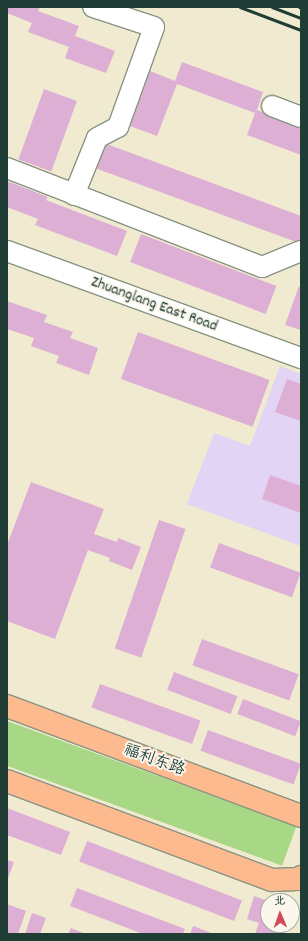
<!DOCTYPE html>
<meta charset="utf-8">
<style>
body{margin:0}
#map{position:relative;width:308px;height:941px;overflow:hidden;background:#f0ead0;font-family:Dekko,"LXGW WenKai TC",sans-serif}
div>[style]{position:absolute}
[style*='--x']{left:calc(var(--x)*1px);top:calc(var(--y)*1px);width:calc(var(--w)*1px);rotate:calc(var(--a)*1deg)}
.built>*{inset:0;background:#e1d4f4}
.green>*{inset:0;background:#a8d885;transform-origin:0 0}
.building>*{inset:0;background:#deafd4;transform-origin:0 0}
.roads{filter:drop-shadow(1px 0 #889482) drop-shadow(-1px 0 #889482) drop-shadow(0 1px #889482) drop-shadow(0 -1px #889482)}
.minor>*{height:20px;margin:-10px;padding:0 10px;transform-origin:10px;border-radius:10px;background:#fff}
.major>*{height:22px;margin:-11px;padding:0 11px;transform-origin:11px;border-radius:11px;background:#fcba8e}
.rail>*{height:3px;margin:-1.5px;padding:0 1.5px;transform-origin:1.5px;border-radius:1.5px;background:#1f3d34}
span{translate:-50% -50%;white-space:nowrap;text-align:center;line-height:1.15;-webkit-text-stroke:4px #fbf7ec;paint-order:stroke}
.street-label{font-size:16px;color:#1f3d34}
.frame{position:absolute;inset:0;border:8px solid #1f3d34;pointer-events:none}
.north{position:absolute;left:260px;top:893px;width:40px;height:40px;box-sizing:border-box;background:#fbf7ec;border:1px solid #a3ada2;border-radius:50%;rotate:358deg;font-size:11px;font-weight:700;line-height:16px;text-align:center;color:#1f3d34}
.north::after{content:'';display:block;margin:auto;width:14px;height:18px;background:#d1495b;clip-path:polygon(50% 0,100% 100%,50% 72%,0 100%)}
</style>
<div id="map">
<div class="built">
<div style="clip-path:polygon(280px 366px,301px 374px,301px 546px,187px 504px,214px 433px,250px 446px)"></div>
</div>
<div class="green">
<div style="left:7px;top:721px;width:308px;height:42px;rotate:20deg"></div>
</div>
<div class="building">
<div style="clip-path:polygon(7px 7px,40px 7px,38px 11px,79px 26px,75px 36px,115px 51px,106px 73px,65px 58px,69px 47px,28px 32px,32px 23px,7px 13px)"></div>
<div style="clip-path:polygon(182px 62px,263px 92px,257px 110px,301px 126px,301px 155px,247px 135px,255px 113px,177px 84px,157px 136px,130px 126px,150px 71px,175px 81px)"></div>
<div style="left:44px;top:89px;width:35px;height:75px;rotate:20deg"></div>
<div style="clip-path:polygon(104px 143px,301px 216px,301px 238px,299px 243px,95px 168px)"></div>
<div style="clip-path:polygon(7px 181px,48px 197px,46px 200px,127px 231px,117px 256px,35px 225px,38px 219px,7px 207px)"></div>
<div style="left:141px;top:234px;width:145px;height:30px;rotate:21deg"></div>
<div style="clip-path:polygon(299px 286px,301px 287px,301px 330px,285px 325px)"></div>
<div style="clip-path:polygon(7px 301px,47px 315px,44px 322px,73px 332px,70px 338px,98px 348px,89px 375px,56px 363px,59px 356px,31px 346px,34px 338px,7px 329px)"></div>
<div style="left:138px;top:332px;width:140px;height:50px;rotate:20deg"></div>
<div style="clip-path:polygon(287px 379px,301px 384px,301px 421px,275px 412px)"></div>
<div style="clip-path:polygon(270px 475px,301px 486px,301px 513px,262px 499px)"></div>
<div style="clip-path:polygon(31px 482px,104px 509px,94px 534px,117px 542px,118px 538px,141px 547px,132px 570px,109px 561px,110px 558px,88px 550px,55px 639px,7px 621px,7px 545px)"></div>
<div style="left:159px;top:520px;width:28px;height:136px;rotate:19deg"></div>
<div style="left:219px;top:543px;width:87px;height:26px;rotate:20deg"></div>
<div style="left:202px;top:639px;width:103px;height:28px;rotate:20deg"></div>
<div style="left:174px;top:672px;width:68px;height:19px;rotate:21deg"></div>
<div style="left:100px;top:684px;width:107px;height:25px;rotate:20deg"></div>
<div style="left:243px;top:699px;width:62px;height:16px;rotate:21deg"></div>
<div style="left:208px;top:730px;width:99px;height:22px;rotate:20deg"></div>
<div style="clip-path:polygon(7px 808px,70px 832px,61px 855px,7px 835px)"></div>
<div style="left:87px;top:841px;width:166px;height:22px;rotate:21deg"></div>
<div style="clip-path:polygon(7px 860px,14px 862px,7px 881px)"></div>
<div style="clip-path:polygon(77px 888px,185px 929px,183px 934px,143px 934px,70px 906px)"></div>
<div style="clip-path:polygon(254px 896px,268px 901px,268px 925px,286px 925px,284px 934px,255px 934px,259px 923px,247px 919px)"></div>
<div style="clip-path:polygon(7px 904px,26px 911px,18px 934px,7px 934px)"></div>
<div style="clip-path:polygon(32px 913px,46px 918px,40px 934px,25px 934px)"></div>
<div style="clip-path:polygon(193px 926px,214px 934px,190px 934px)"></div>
<div style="clip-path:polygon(71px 928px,86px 934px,68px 934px)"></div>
</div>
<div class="roads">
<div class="minor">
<div style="--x:272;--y:106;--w:31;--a:21"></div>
<div style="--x:7;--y:168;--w:274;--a:21.2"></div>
<div style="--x:262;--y:267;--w:42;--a:-22.3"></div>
<div style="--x:74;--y:195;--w:61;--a:-68"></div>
<div style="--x:97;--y:138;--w:24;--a:-28"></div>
<div style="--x:118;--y:127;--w:106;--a:-70.2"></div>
<div style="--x:154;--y:27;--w:64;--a:-161.8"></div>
<div style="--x:7;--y:251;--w:313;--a:20"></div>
</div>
<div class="major">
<div style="--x:7;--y:706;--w:314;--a:20.5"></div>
<div style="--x:7;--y:781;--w:283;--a:20.5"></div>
<div style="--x:272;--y:880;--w:26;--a:-2"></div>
<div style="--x:298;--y:879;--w:4;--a:-34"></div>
</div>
</div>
<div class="rail">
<div style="--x:240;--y:7;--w:65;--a:20.7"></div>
<div style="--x:272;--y:7;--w:31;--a:21"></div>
<div style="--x:299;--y:7;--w:2;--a:27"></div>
</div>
<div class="street-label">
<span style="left:154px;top:305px;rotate:20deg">Zhuanglang East Road</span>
<span style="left:154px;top:761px;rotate:20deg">福利东路</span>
</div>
<div class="frame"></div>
<div class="north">北</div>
</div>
